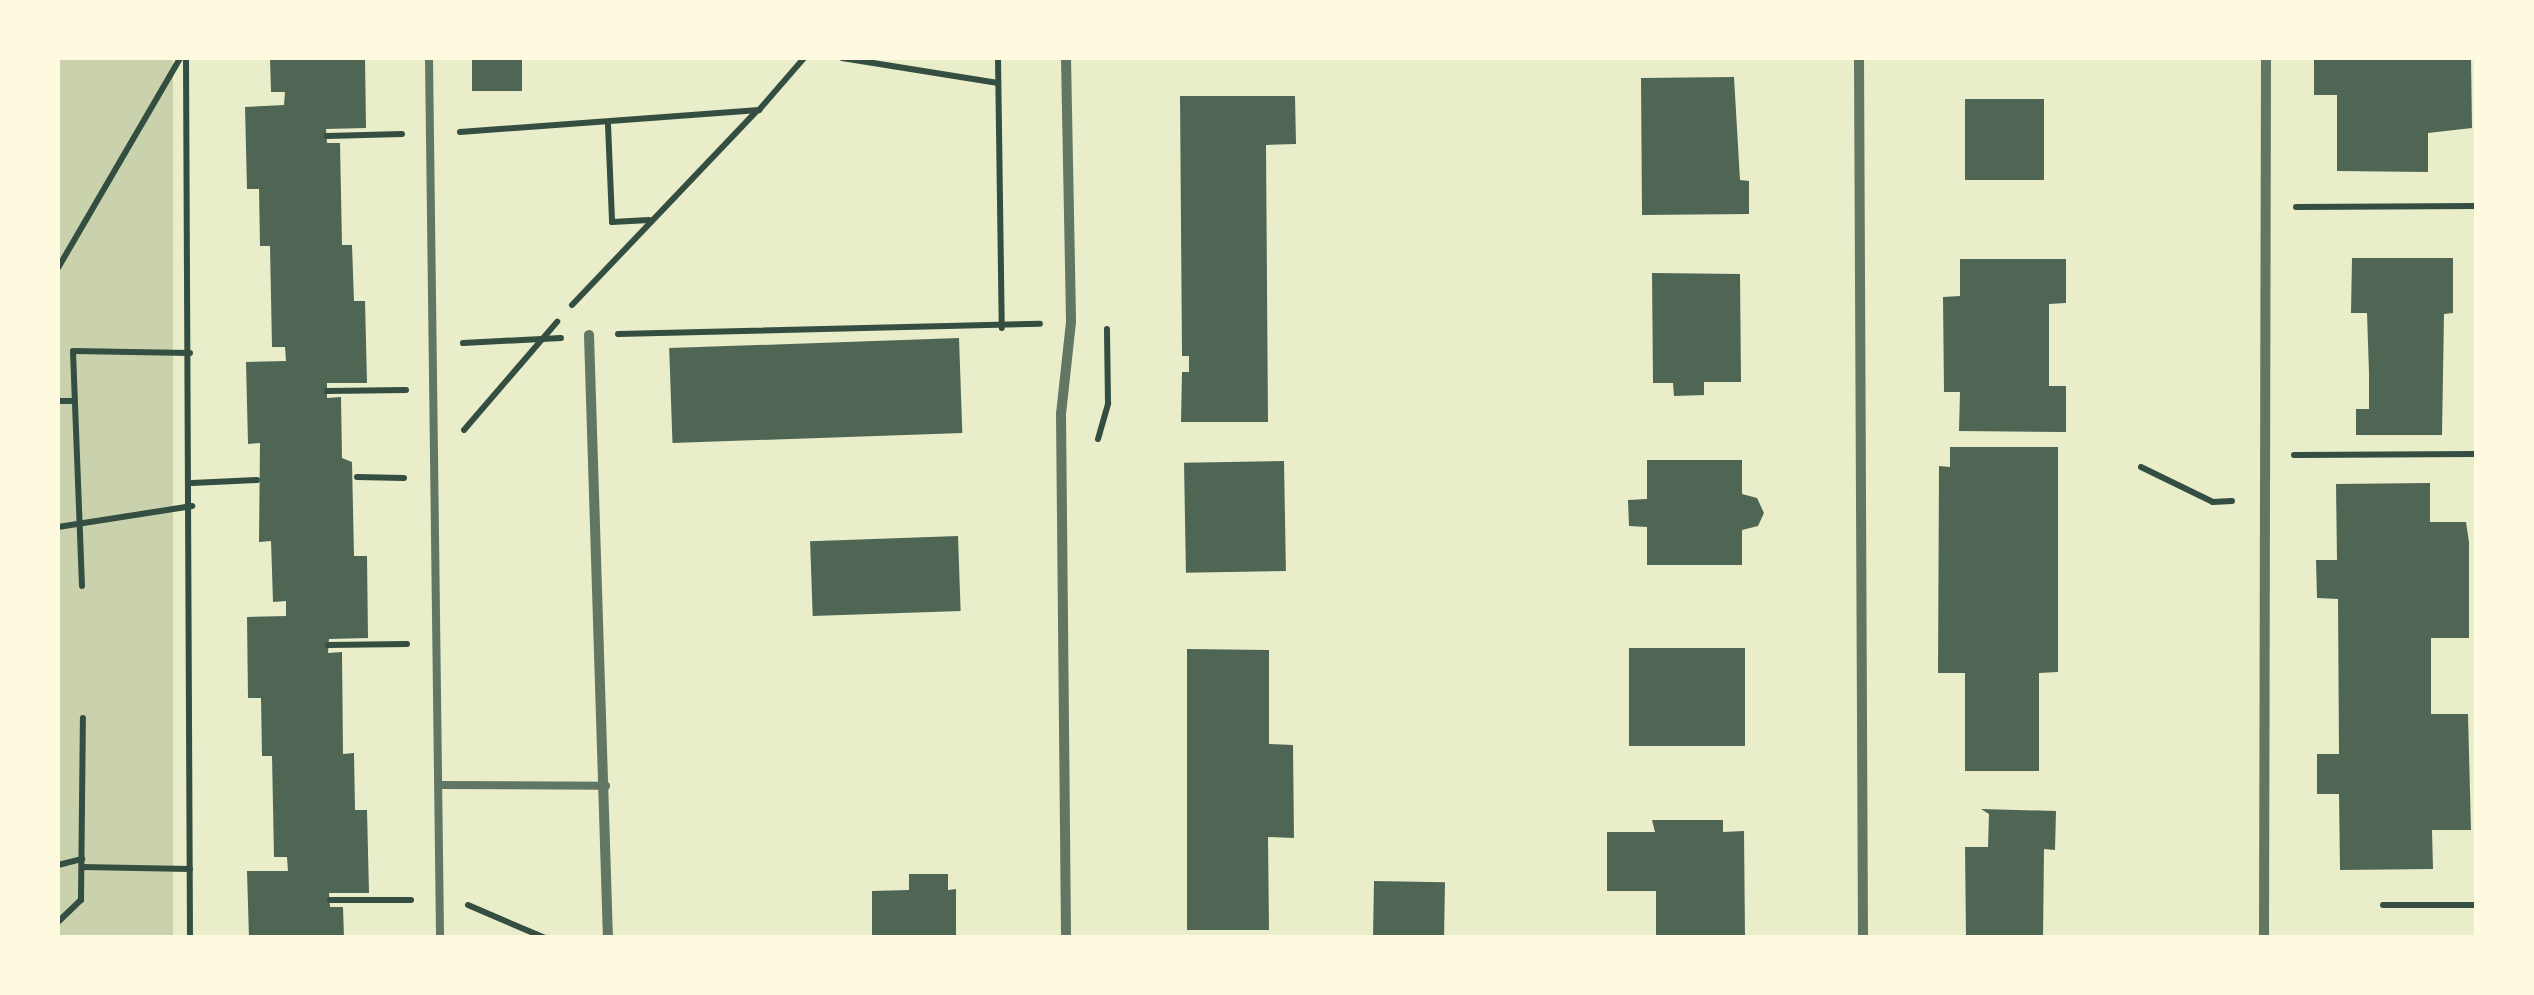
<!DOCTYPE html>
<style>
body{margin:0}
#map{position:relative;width:2534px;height:995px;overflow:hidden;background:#e9edc9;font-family:Jost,sans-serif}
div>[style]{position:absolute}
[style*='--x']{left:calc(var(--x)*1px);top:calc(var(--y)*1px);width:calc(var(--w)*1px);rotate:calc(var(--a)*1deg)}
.green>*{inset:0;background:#cad2ad;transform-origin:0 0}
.building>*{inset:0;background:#4f6655;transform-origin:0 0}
.path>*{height:6px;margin:-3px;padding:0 3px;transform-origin:3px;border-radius:3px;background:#344e41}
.service>*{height:8px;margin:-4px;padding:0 4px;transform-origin:4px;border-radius:4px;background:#617663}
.minor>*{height:10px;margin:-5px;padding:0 5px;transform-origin:5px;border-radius:5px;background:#617663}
span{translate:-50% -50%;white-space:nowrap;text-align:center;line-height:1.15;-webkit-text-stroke:9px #fefae0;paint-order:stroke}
.frame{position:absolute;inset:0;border:60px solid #fefae0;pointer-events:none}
</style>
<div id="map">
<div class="green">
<div style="left:58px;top:58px;width:115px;height:879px"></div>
</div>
<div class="building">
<div style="clip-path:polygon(270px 58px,365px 58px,366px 128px,326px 129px,327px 143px,340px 143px,342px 245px,352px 245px,354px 301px,365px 301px,367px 383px,327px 383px,327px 398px,341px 397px,342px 458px,352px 462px,354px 556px,367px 556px,368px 638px,329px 639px,328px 653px,342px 652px,343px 754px,354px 753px,355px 810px,367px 810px,369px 893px,329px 893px,330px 907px,343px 907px,344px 938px,249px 938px,247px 871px,288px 871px,287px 857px,274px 857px,272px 756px,262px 756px,261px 698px,248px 698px,247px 617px,286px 616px,286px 601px,273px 602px,271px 541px,259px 542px,260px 443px,248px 444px,246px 362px,286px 361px,285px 347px,272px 347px,270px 246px,260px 246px,259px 189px,247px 189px,245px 107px,284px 105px,285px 92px,271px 92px)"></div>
<div style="left:472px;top:58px;width:50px;height:33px"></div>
<div style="clip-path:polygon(2314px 58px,2471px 58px,2472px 128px,2428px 133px,2428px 172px,2337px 171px,2337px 95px,2314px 95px)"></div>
<div style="clip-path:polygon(1734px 77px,1740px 180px,1749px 181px,1749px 214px,1642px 215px,1641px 78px)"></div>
<div style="clip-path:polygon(1180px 96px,1295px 96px,1296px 144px,1266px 145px,1268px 422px,1181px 422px,1182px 372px,1189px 372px,1189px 356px,1182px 356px)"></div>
<div style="left:2044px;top:99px;width:81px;height:79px;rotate:90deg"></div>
<div style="clip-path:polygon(2352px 258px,2453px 258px,2453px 313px,2444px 314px,2442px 435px,2356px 435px,2356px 409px,2369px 409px,2369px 373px,2367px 313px,2351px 313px)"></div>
<div style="clip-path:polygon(1960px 259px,2066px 259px,2066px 303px,2049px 304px,2049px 386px,2066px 386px,2066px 432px,1959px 431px,1960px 392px,1944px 392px,1943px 297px,1960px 296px)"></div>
<div style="clip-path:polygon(1652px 273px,1740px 274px,1741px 382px,1704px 382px,1704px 395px,1674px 396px,1673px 383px,1653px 383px)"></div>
<div style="left:959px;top:338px;width:95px;height:290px;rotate:88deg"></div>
<div style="clip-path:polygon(1950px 447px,2058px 447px,2058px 672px,2039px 673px,2039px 771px,1965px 771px,1965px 673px,1938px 673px,1939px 466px,1950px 467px)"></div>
<div style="clip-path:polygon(1647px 460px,1742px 460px,1742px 494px,1757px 498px,1764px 513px,1758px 526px,1742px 530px,1742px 565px,1647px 565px,1647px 527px,1629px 526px,1628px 500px,1647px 499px)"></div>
<div style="left:1284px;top:461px;width:110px;height:100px;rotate:89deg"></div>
<div style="clip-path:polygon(2430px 483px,2430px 522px,2466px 522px,2469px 542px,2469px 638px,2431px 638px,2431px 714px,2468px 714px,2471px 830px,2432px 830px,2433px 869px,2340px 870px,2339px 794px,2317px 794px,2317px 754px,2339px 754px,2338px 599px,2317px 598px,2316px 560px,2337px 560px,2336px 484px)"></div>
<div style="left:958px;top:536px;width:75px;height:148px;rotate:88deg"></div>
<div style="left:1745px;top:648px;width:98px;height:116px;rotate:90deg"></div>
<div style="clip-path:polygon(1187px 649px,1269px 650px,1269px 744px,1293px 745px,1294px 838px,1268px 837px,1269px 930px,1187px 930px)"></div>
<div style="clip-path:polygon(1981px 809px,2056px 811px,2055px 850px,2044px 849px,2043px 938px,1966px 938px,1965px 847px,1988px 847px,1989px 814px)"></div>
<div style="clip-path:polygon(1652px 820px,1723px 820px,1723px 832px,1744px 831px,1745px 938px,1656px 938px,1656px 891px,1607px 891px,1607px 832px,1655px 832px)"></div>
<div style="clip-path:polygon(909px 874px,948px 874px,948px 890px,956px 889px,956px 938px,872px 938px,872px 891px,909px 890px)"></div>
<div style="left:1374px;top:881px;width:71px;height:57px;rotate:1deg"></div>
</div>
<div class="path">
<div style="--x:186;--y:58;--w:880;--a:89.74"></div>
<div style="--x:842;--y:58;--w:158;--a:9.1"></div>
<div style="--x:998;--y:58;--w:270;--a:89.2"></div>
<div style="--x:608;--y:125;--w:97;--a:87.6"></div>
<div style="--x:612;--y:222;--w:37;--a:-3"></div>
<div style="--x:460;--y:132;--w:300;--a:-4.2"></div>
<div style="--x:759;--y:110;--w:69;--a:-49.1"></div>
<div style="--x:327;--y:136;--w:75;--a:-1.5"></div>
<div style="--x:2296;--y:207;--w:180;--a:-0.3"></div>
<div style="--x:58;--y:268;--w:243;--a:-59.8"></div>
<div style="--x:572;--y:305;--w:268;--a:-46.4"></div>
<div style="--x:618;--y:334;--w:422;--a:-1.4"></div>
<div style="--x:463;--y:343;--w:98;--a:-2.9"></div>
<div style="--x:327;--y:391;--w:79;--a:-0.7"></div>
<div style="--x:58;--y:401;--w:14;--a:0"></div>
<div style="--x:464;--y:430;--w:143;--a:-49.3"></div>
<div style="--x:1098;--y:439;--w:37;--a:-74"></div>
<div style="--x:1108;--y:403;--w:74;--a:-90.8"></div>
<div style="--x:2294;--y:455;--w:182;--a:-0.3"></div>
<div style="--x:2141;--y:467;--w:80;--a:25.9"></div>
<div style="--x:2213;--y:502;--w:19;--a:-3"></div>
<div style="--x:357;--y:477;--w:47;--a:1.2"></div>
<div style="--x:192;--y:483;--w:65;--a:-2.6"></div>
<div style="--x:58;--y:527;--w:136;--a:-8.9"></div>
<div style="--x:82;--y:586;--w:235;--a:-92.2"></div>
<div style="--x:73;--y:351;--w:117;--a:1"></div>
<div style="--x:328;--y:645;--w:79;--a:-0.7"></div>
<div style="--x:58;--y:865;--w:25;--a:-14"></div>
<div style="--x:82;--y:867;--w:108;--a:1.1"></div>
<div style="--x:330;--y:900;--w:81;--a:0"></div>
<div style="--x:468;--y:905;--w:84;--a:23.2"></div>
<div style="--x:2383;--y:905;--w:93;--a:0"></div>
<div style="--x:58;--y:922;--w:32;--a:-44"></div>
<div style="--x:81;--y:900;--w:182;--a:-89.4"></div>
</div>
<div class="service">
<div style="--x:429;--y:58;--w:880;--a:89.28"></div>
<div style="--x:440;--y:785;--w:166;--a:0.3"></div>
</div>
<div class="minor">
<div style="--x:1066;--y:58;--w:264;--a:88.9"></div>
<div style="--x:1071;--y:322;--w:93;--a:96.2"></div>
<div style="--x:1061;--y:414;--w:524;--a:89.45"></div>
<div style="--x:1859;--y:58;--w:880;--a:89.74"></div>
<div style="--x:589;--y:335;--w:603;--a:88.2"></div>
<div style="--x:2264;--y:938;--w:880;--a:-89.87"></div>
</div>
<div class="frame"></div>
</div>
